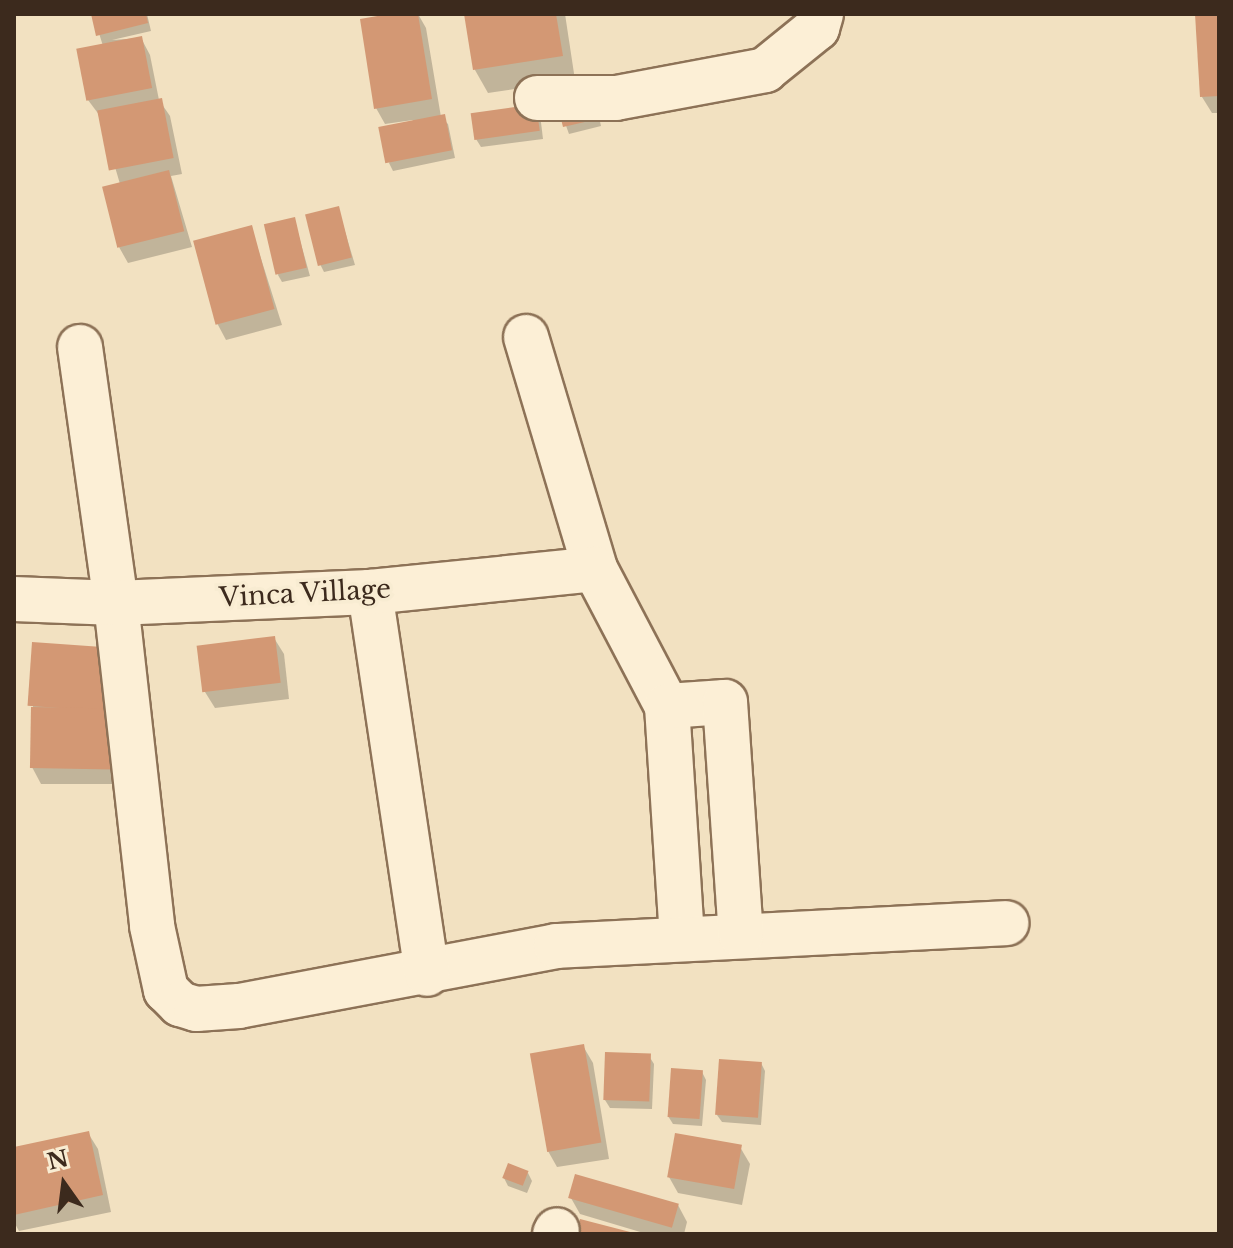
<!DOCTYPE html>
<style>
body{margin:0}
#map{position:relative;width:1233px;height:1248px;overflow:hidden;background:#f2e1c1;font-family:"Libre Baskerville",serif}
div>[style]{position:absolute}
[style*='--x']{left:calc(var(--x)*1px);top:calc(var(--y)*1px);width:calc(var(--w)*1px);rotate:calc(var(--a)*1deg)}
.shadow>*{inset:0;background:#0003}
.building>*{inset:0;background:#d39874;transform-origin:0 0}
.roads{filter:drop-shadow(2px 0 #8d7257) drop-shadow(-2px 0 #8d7257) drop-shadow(0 2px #8d7257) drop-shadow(0 -2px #8d7257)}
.minor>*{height:44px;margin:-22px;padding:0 22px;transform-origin:22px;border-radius:22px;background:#fcefd6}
span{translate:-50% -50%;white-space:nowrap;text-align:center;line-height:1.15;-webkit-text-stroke:7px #f8ecd2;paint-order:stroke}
.street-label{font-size:26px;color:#3c2a1d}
.frame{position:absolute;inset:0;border:16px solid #3c2a1d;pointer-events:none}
.north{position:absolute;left:24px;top:1144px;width:80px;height:80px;-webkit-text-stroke:6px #f8ecd2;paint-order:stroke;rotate:346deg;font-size:22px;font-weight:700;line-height:32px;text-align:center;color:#3c2a1d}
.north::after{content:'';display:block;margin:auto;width:28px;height:36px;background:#3c2a1d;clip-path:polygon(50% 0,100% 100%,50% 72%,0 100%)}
</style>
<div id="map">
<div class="shadow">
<div style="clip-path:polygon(93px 14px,147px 14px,151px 31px,112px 40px,141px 38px,150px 55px,159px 100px,170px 116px,182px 174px,171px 176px,192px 247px,128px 263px,119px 247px,120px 184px,100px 116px,88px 100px,103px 46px)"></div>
<div style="clip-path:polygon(401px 14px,418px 14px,426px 28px,441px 117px,448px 124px,455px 158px,393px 171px,389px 163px,413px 120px,385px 124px,376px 108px)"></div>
<div style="clip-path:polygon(466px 14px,565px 14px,575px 80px,488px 93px,475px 70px)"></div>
<div style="clip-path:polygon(1219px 14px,1219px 113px,1212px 113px,1202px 97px)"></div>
<div style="clip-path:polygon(597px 108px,601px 126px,569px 134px,560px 109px)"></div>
<div style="clip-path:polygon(540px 114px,543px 139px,481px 147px,476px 139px)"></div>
<div style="clip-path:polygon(338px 208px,355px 265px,324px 272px,320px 264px)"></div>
<div style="clip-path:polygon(294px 219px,310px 276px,282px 282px,278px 275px)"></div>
<div style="clip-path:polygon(251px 227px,282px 325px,226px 340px,217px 323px)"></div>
<div style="clip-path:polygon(274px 638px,284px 654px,289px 699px,215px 708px,205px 692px,200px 647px)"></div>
<div style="clip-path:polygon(34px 644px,121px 666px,122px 784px,41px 784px,32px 767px)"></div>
<div style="clip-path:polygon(583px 1046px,593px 1063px,609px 1159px,557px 1167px,548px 1151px,533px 1054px)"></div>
<div style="clip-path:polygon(649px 1056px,654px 1064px,652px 1109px,610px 1108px,605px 1100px)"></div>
<div style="clip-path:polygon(761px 1063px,765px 1071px,761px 1125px,722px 1122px,717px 1115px)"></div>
<div style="clip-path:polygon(702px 1072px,706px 1080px,702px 1126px,673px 1124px,668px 1116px)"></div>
<div style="clip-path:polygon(88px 1133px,98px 1149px,111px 1212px,19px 1231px,14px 1222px,14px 1149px)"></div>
<div style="clip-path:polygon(740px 1147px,750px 1164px,742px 1205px,678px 1193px,669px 1177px)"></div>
<div style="clip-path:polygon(528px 1173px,532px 1181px,527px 1193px,508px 1186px,504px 1178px)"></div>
<div style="clip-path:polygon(571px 1198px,678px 1205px,687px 1222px,684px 1234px,647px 1234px,580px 1214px)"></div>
</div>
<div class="building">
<div style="clip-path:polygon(91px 14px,146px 14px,148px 23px,96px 36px)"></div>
<div style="clip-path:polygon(389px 14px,418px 14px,432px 99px,374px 109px,360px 19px)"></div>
<div style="clip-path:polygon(464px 14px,556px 14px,563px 56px,473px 70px)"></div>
<div style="clip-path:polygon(1195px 14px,1219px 14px,1219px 96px,1200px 97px)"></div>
<div style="left:142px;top:36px;width:53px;height:67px;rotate:79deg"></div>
<div style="left:162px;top:98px;width:61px;height:66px;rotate:79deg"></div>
<div style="left:536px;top:104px;width:27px;height:66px;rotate:82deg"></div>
<div style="clip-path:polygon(558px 107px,598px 119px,563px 127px)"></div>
<div style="left:445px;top:114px;width:37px;height:68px;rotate:79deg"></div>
<div style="left:169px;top:170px;width:63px;height:69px;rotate:76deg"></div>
<div style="left:339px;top:206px;width:53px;height:35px;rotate:76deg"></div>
<div style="left:295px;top:217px;width:52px;height:32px;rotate:77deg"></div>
<div style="left:252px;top:225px;width:87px;height:61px;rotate:75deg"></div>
<div style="left:275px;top:636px;width:47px;height:79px;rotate:83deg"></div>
<div style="left:32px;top:642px;width:81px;height:64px;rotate:4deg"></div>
<div style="left:31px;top:707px;width:83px;height:61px;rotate:1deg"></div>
<div style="left:584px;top:1044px;width:100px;height:55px;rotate:80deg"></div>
<div style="left:605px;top:1052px;width:46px;height:48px;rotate:2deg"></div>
<div style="left:719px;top:1059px;width:43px;height:56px;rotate:4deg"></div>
<div style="left:671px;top:1068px;width:32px;height:49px;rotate:4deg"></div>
<div style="clip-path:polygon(89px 1131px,103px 1195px,14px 1215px,14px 1147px)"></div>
<div style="left:675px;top:1133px;width:68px;height:45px;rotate:10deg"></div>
<div style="left:508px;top:1163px;width:22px;height:16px;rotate:21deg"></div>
<div style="left:575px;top:1174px;width:108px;height:25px;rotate:16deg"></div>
<div style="clip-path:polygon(580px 1219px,634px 1233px,634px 1234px,576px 1234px)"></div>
</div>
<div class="roads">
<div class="minor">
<div style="--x:537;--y:98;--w:79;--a:0"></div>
<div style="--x:616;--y:98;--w:152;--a:-10.6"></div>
<div style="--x:765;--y:70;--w:67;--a:-38.9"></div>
<div style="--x:817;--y:28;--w:15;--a:-74"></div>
<div style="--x:526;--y:337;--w:242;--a:73.4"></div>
<div style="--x:595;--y:569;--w:155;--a:62.3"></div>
<div style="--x:667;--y:706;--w:231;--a:86.3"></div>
<div style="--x:80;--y:347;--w:259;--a:82"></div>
<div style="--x:116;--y:603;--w:325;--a:83.6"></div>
<div style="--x:152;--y:926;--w:66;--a:77.7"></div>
<div style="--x:166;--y:990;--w:20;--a:45"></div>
<div style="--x:180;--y:1004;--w:17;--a:17"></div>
<div style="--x:196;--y:1009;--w:43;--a:-4"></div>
<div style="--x:239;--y:1006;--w:323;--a:-10.7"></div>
<div style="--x:556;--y:946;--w:451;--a:-2.9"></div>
<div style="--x:370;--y:592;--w:386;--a:81.5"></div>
<div style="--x:14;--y:599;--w:102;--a:2.2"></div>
<div style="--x:116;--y:603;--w:254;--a:-2.5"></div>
<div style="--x:370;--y:592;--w:226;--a:-5.8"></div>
<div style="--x:667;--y:706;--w:58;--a:-3.9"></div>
<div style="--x:725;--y:702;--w:234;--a:86.1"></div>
<div style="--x:555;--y:1234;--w:4;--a:-63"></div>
</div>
</div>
<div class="street-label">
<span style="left:305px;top:594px;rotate:-3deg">Vinca Village</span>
</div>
<div class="frame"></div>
<div class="north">N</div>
</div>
